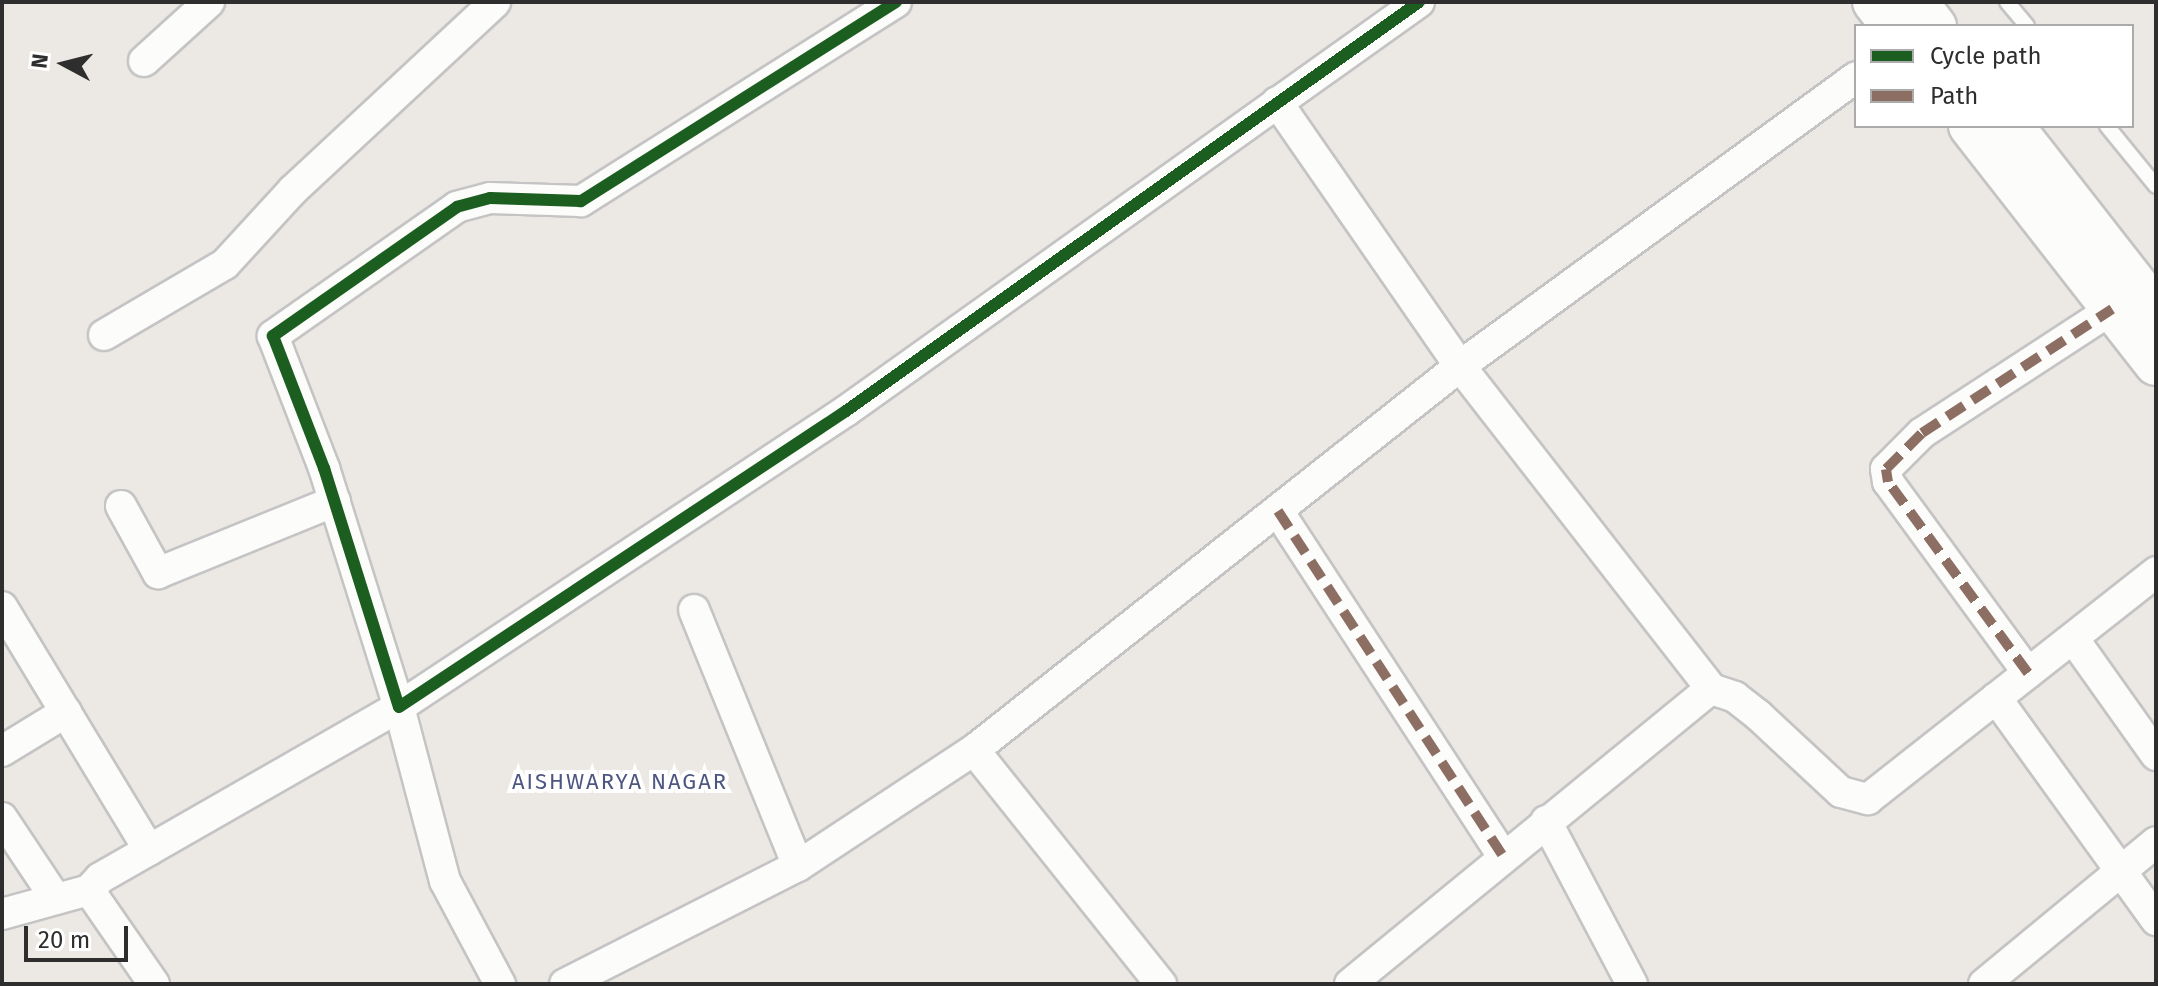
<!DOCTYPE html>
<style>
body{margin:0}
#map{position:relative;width:2158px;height:986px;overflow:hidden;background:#ece8e4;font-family:"Fira Sans",sans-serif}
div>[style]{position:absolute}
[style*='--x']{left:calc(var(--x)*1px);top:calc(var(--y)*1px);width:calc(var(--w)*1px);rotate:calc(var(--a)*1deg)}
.roads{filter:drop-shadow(2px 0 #c5c4c5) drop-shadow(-2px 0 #c5c4c5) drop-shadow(0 2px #c5c4c5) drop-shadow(0 -2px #c5c4c5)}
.service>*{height:14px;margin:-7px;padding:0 7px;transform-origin:7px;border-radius:7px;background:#fcfcfb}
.minor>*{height:30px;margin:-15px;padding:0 15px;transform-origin:15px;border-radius:15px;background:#fcfcfb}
.secondary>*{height:42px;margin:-21px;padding:0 21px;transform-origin:21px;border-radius:21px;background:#fcfcfb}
.quiet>*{height:10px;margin-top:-5px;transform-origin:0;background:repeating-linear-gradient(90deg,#8d6e63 0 20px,transparent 0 30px)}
.cycleway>*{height:12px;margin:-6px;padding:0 6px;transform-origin:6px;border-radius:6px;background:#1b5e20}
span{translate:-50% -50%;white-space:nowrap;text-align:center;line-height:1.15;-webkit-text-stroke:8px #fff;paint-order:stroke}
.neighbourhood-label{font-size:22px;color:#4d5680;letter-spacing:2px}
.frame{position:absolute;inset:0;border:4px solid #2e2e2e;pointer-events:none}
.legend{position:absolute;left:1854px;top:24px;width:280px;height:104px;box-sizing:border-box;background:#fff;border:2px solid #ababab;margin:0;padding:10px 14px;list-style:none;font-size:24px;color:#2e2e2e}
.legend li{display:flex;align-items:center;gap:16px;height:40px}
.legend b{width:40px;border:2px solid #ababab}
.north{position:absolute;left:24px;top:24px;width:80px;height:80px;-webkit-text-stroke:6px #fff;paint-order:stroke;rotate:277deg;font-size:22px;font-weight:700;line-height:32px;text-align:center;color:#2e2e2e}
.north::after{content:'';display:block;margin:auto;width:28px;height:36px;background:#2e2e2e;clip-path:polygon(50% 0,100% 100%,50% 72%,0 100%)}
.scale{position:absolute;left:24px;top:926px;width:104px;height:36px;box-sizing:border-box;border:4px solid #2e2e2e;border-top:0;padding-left:10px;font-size:24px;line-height:28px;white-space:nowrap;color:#2e2e2e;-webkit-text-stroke:6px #fff;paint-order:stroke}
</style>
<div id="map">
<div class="roads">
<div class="service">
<div style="--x:2007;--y:2;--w:31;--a:50"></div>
<div style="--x:2107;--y:126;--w:77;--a:50.8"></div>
</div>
<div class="minor">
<div style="--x:896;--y:2;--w:373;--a:147.7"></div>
<div style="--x:581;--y:201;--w:91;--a:-178.1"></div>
<div style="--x:490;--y:198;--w:34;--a:165"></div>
<div style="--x:457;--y:207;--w:225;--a:145"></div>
<div style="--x:273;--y:336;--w:142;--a:68.9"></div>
<div style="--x:324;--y:468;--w:250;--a:72.6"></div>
<div style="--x:399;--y:707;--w:536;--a:-33.51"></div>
<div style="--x:846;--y:411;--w:704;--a:-35.52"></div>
<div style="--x:144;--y:61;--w:88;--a:-42.2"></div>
<div style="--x:1277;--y:102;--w:321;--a:55.3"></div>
<div style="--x:1460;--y:366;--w:409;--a:52.1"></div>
<div style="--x:104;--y:335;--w:140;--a:-30.4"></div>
<div style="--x:225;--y:264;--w:100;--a:-47.4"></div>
<div style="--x:293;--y:190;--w:276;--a:-42.9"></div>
<div style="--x:121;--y:506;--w:77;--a:61.1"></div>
<div style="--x:158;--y:573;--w:191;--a:-22.1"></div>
<div style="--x:1278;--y:511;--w:412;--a:56.9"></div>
<div style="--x:2;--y:607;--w:284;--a:58.8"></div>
<div style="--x:149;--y:850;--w:288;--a:-29.8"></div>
<div style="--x:399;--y:707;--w:180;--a:75.2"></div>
<div style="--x:445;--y:881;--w:117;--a:61.9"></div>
<div style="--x:694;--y:610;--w:276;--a:67.9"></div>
<div style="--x:2075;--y:641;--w:140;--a:54.6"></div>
<div style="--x:2028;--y:673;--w:237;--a:-126.2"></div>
<div style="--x:1888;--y:482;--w:13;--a:-99"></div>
<div style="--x:1886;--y:469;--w:51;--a:-45"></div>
<div style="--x:1922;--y:433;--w:227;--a:-33.1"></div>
<div style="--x:1996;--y:698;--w:274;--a:54.2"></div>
<div style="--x:974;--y:750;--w:300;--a:51.4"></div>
<div style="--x:2;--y:751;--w:75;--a:-31.4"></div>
<div style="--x:2;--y:818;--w:97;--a:56.3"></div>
<div style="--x:1546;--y:821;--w:184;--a:62.2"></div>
<div style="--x:89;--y:890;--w:114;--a:55.3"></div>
<div style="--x:2;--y:914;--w:90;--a:-15.4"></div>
<div style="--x:89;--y:890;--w:16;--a:-47"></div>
<div style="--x:100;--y:878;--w:56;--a:-29.7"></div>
<div style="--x:565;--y:984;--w:261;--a:-26.9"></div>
<div style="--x:798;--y:866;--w:211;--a:-33.4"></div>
<div style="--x:974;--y:750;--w:619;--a:-38.31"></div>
<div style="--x:1460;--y:366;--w:490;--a:-36.1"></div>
<div style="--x:1350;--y:984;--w:466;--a:-39.3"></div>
<div style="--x:1711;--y:689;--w:25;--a:18"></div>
<div style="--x:1735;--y:697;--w:29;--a:38"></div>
<div style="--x:1758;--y:715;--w:113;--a:42.9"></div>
<div style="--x:1841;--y:792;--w:28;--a:15"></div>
<div style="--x:1868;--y:799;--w:367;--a:-38.2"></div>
<div style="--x:1984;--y:984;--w:223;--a:-39.5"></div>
</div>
<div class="secondary">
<div style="--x:1874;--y:2;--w:31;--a:52"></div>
<div style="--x:1916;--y:2;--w:31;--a:52"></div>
<div style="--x:1970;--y:126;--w:302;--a:52"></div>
<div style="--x:2012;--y:126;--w:234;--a:52"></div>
</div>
</div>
<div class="quiet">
<div style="--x:1278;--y:511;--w:412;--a:56.9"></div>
<div style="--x:2028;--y:673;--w:237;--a:-126.2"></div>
<div style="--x:1888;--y:482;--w:13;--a:-99"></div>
<div style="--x:1886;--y:469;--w:51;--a:-45"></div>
<div style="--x:1922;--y:433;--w:227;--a:-33.1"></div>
</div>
<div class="cycleway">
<div style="--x:896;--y:2;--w:373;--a:147.7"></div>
<div style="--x:581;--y:201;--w:91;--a:-178.1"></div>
<div style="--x:490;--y:198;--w:34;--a:165"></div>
<div style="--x:457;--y:207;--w:225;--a:145"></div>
<div style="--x:273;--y:336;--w:142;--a:68.9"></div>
<div style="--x:324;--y:468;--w:250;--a:72.6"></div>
<div style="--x:399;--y:707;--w:536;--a:-33.51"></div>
<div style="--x:846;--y:411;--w:704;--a:-35.52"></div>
</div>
<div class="neighbourhood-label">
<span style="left:620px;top:782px">AISHWARYA NAGAR</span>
</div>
<div class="frame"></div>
<ul class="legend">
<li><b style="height:10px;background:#1b5e20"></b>Cycle path</li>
<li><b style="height:10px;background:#8d6e63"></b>Path</li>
</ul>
<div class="north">N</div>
<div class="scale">20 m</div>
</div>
